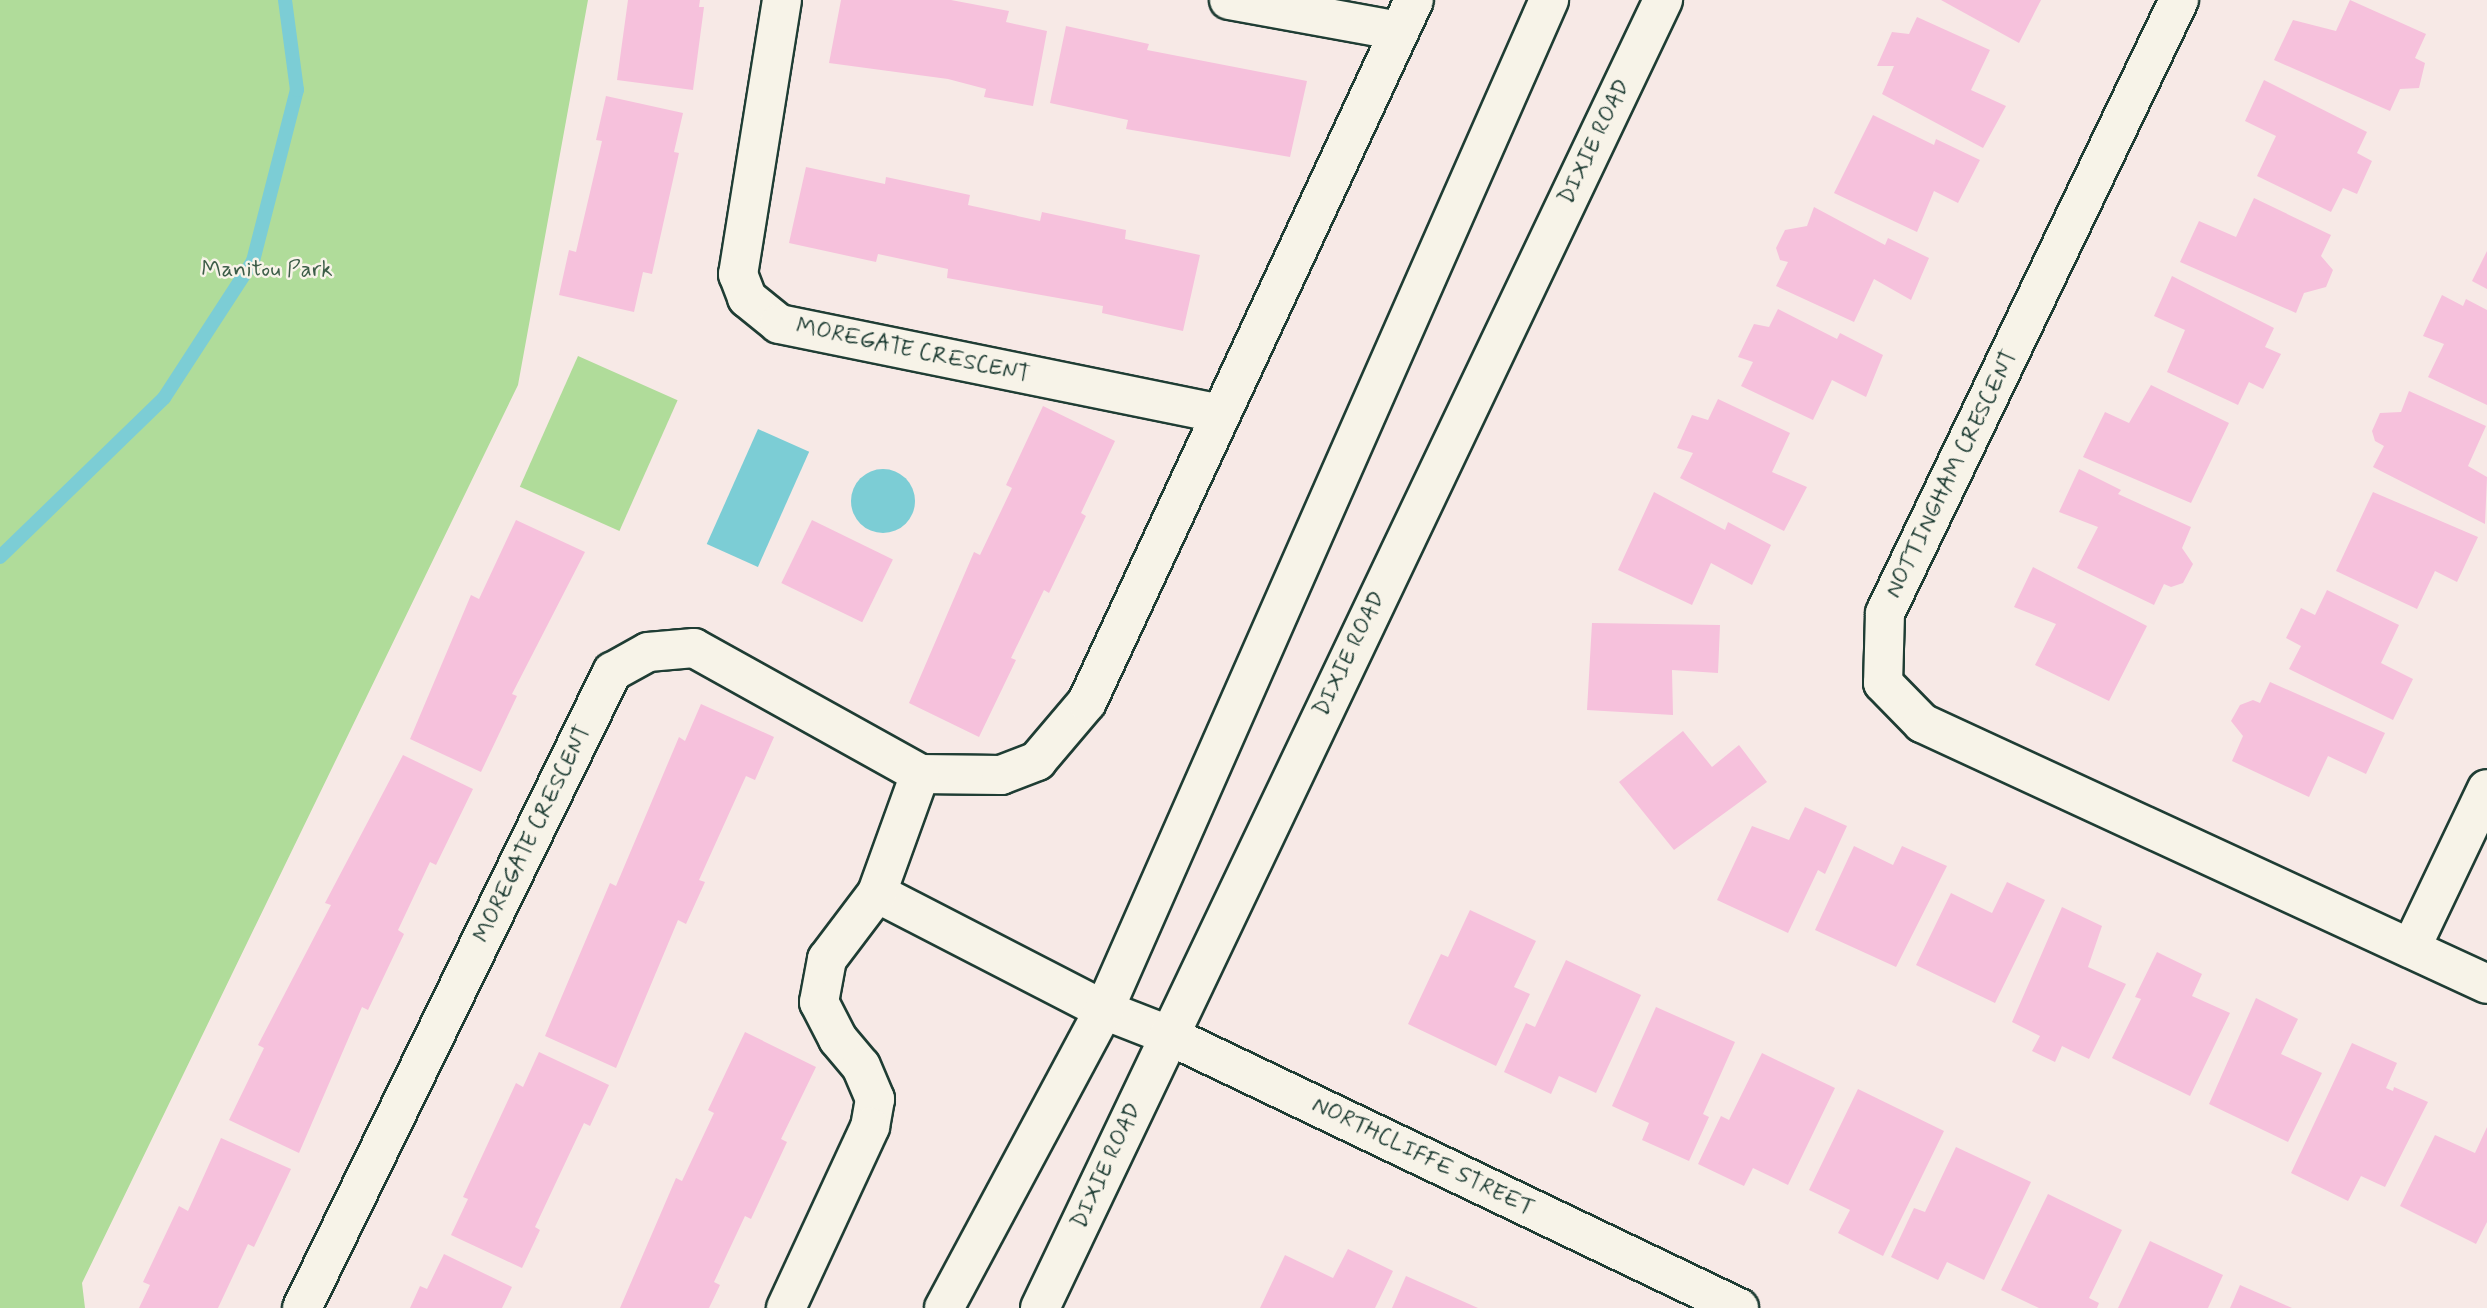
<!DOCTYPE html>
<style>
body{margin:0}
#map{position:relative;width:2487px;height:1308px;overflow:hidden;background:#f7e9e6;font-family:Mynerve,sans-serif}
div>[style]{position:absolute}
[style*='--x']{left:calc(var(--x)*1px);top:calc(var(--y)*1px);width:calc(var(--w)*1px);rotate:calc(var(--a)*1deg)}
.green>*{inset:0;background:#b0dc9a;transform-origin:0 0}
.water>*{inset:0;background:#7ccdd5;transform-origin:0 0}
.round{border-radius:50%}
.stream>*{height:14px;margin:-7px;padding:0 7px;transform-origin:7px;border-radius:7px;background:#7ccdd5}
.building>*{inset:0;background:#f6c1dc;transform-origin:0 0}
.roads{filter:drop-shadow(2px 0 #1f3d34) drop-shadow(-2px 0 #1f3d34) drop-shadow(0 2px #1f3d34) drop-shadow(0 -2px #1f3d34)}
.minor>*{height:38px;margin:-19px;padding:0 19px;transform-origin:19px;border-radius:19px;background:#f7f3e8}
.major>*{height:38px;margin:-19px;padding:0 19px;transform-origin:19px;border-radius:19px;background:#f7f3e8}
span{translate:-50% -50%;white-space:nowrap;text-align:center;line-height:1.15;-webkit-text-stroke:5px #f7f3e8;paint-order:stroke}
.street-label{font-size:23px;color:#1f3d34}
.park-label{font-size:23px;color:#3c5d48}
</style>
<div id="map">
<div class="green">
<div style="clip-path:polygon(0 0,588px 0,518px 385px,82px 1283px,85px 1308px,0 1308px)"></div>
<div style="left:578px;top:356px;width:109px;height:143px;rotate:24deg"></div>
</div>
<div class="water">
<div style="left:758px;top:429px;width:56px;height:126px;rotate:24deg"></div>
<div class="round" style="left:851px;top:469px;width:64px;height:64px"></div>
</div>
<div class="stream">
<div style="--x:0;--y:557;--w:228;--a:-44.1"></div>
<div style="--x:164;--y:398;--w:163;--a:-57"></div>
<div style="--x:253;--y:261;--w:177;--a:-75.6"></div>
<div style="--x:297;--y:90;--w:91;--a:-97.6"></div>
</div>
<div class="building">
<div style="clip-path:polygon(628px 0,700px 0,699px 7px,704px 7px,693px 90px,617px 80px)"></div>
<div style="clip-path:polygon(841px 0,951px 0,1009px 11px,1006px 22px,1047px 31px,1033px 106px,984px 97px,986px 89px,948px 79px,829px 63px)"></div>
<div style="clip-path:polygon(1941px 0,2041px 0,2019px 43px)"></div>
<div style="clip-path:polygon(2350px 0,2426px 34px,2415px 58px,2425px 63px,2419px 88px,2400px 89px,2390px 111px,2274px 60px,2293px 20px,2336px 31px)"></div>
<div style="clip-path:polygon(1917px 17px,1990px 50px,1971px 90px,2006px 106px,1983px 148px,1882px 94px,1894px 66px,1877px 66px,1892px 32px,1909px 34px)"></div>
<div style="clip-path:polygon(1066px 26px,1149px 44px,1147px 50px,1307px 81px,1290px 157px,1126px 129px,1128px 120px,1050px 103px)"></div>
<div style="clip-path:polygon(2264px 80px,2367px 132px,2357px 153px,2372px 161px,2357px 194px,2343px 188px,2331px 212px,2257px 176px,2276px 136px,2245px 121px)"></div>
<div style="clip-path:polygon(606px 96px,683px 113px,674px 152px,679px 153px,652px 274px,643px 272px,634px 312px,559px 295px,569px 250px,576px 252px,602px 141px,596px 140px)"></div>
<div style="clip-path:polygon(1873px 115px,1934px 145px,1936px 139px,1980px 160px,1958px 203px,1934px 191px,1917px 232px,1834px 193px)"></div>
<div style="clip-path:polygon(806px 167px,885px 184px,886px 177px,970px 195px,968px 205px,1040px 221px,1042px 212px,1126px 230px,1125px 239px,1200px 255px,1183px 331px,1102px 313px,1103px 306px,947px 278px,948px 269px,878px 254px,876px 262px,789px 243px)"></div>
<div style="clip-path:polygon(2254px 198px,2331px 235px,2321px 256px,2333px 270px,2326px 287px,2304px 293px,2296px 313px,2180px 262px,2199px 221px,2236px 237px)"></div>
<div style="clip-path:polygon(1814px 207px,1885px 245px,1888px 238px,1929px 258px,1911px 300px,1874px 279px,1854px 322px,1776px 286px,1788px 262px,1780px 260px,1776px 248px,1785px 230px,1807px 226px)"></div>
<div style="clip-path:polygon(2487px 251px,2487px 289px,2472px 281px)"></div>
<div style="clip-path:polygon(2172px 276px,2274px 328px,2265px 347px,2281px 354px,2263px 389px,2249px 382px,2238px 405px,2167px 372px,2185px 330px,2154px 316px)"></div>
<div style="clip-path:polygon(2442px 295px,2463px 306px,2466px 299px,2487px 310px,2487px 405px,2428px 377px,2444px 344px,2423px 336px)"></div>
<div style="clip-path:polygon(1778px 309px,1837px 339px,1840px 333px,1883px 355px,1866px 397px,1832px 380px,1813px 420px,1741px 386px,1753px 362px,1738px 357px,1754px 324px,1769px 327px)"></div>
<div style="clip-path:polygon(2151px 385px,2229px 423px,2191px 503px,2083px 457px,2105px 412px,2129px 423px)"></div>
<div style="clip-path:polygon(2409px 391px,2486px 426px,2468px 466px,2487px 477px,2485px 524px,2373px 467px,2384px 446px,2375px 441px,2372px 431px,2380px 413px,2401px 412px)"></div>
<div style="clip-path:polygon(1718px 399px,1790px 433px,1772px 472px,1807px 487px,1784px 531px,1680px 478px,1693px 453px,1677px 448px,1692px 415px,1708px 420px)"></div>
<div style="clip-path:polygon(1043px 406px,1115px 441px,1081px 513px,1086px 516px,1049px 593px,1044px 590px,1011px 658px,1016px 660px,979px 737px,909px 703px,974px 552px,980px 555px,1012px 488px,1006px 485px)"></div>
<div style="clip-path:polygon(2079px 469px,2121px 490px,2118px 494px,2191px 527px,2182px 548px,2193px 564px,2183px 583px,2171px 587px,2164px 584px,2154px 605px,2077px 568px,2098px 527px,2059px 512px)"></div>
<div style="clip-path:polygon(1654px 492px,1725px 530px,1728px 522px,1771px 545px,1752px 585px,1711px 563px,1692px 605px,1618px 570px)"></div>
<div style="clip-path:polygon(2373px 492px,2478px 537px,2457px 582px,2435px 571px,2417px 609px,2336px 571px)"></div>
<div style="clip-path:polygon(516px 520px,585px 552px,512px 694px,517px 696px,481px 772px,410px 739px,471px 595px,479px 599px)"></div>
<div style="left:812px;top:520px;width:90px;height:70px;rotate:26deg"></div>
<div style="clip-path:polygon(2033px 567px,2147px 626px,2109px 701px,2035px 665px,2056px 624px,2014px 607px)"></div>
<div style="clip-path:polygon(2327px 590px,2399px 625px,2381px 663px,2413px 679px,2393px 720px,2289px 669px,2301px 646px,2286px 638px,2301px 608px,2315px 615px)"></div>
<div style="clip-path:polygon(1592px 623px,1720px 625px,1718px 673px,1672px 670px,1673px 715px,1587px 710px)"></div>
<div style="clip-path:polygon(2270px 682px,2385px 733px,2366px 774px,2328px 756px,2309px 797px,2232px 761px,2243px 736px,2231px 721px,2240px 705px,2253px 700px,2260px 703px)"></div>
<div style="clip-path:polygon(701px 704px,774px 737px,755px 780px,746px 776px,699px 880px,705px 882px,686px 924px,678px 920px,616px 1068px,545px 1036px,610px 883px,616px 886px,679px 737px,685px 741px)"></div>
<div style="clip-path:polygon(1683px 731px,1712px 767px,1739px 745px,1767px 782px,1674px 850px,1619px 782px)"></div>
<div style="clip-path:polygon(403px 755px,473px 789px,436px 865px,430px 862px,398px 930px,404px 934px,368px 1010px,362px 1007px,299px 1153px,229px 1120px,264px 1048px,258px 1045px,331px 905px,325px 903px)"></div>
<div style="clip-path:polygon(1805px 807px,1847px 826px,1825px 874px,1818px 870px,1788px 933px,1717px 900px,1752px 826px,1789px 840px)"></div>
<div style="clip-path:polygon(1854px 846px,1893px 865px,1902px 846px,1947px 866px,1896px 967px,1815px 930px)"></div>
<div style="clip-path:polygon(2007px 882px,2045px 900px,1995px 1003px,1916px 965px,1951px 893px,1992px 913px)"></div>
<div style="clip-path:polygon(2062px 907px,2102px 926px,2088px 967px,2126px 984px,2089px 1059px,2062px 1046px,2055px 1062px,2032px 1051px,2040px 1036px,2012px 1022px)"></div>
<div style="clip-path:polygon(1470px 910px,1536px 941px,1514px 987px,1530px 994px,1496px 1066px,1408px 1024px,1441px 954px,1448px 957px)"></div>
<div style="clip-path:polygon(2157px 952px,2202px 974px,2192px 996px,2230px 1013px,2190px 1096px,2112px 1058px,2141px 999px,2135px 997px)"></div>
<div style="clip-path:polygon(1566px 960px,1641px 995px,1596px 1093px,1559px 1076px,1551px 1094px,1504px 1072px,1526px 1023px,1535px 1027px)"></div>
<div style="clip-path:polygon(2256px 998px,2298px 1019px,2281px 1054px,2322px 1073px,2288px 1142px,2209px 1104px)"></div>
<div style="clip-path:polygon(1656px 1007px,1735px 1042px,1703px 1114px,1709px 1117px,1689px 1161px,1642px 1140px,1649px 1123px,1612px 1106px)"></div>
<div style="clip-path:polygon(745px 1032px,816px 1067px,781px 1139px,787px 1142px,751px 1219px,745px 1216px,714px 1282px,720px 1285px,709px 1308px,620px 1308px,676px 1178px,682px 1181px,714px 1113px,708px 1110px)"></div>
<div style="clip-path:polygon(2352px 1043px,2397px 1063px,2386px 1088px,2393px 1091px,2394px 1087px,2428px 1102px,2385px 1187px,2361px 1176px,2348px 1201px,2291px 1173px)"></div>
<div style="clip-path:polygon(539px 1052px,609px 1085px,590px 1126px,584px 1123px,535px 1227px,540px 1230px,522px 1268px,451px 1235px,468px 1199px,463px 1197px,516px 1083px,523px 1087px)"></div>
<div style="clip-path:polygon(1762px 1053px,1835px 1088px,1788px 1185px,1753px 1168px,1744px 1186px,1698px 1164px,1721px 1116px,1729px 1120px)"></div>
<div style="clip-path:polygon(1858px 1089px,1944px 1131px,1883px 1256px,1838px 1233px,1850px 1210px,1809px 1190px)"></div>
<div style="clip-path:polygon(2487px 1127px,2487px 1222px,2476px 1244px,2400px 1206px,2435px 1135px,2475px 1153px)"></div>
<div style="clip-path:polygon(221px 1138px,291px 1169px,254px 1247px,248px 1244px,218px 1308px,139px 1308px,150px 1285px,143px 1282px,179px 1206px,188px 1211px)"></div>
<div style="clip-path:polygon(1956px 1147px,2031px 1182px,1984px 1280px,1947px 1262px,1938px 1280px,1891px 1257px,1914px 1208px,1925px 1212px)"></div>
<div style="clip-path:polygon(2048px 1194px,2122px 1230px,2089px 1298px,2099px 1303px,2097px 1308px,2039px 1308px,2001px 1290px)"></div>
<div style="clip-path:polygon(2150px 1241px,2223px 1275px,2208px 1308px,2118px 1308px)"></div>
<div style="clip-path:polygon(1348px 1249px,1393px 1271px,1375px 1308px,1260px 1308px,1285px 1255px,1333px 1278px)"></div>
<div style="clip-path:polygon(444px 1254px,512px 1287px,502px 1308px,410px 1308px,420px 1286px,427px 1289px)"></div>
<div style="clip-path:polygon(1406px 1276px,1478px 1308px,1392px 1308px)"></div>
<div style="clip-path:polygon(2240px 1285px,2292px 1308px,2230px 1308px)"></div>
</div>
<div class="roads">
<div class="minor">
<div style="--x:782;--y:0;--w:278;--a:99.1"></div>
<div style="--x:738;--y:274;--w:26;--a:69"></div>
<div style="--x:747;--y:298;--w:41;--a:39.1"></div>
<div style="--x:779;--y:324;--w:450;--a:11.5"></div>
<div style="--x:1229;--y:0;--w:173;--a:10.3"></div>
<div style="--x:2179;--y:0;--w:680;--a:115.62"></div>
<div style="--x:1885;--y:613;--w:70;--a:91.6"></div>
<div style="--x:1883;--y:683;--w:56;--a:45.7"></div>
<div style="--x:1922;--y:723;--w:622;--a:24.79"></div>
<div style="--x:920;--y:774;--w:81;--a:0.7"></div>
<div style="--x:1001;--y:775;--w:39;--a:-21"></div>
<div style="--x:1037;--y:761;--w:77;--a:-49.7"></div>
<div style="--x:1087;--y:702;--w:774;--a:-65.02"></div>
<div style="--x:877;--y:893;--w:255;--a:27.3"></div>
<div style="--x:1104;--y:1010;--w:69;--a:21.3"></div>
<div style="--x:1168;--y:1035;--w:633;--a:25.55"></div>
<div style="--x:2411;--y:948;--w:176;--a:-64.5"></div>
<div style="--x:302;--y:1308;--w:708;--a:-64.01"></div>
<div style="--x:612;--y:672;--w:41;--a:-29.1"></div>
<div style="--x:648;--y:652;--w:46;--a:-5"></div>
<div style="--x:694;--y:648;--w:259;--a:29.1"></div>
<div style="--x:920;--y:774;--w:127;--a:109.9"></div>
<div style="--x:877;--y:893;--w:83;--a:127.1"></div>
<div style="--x:827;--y:959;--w:44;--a:100.5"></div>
<div style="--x:819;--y:1002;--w:42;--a:62.8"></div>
<div style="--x:838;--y:1039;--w:35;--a:50"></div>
<div style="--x:861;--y:1066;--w:36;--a:67"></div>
<div style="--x:875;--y:1099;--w:28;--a:100"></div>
<div style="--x:870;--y:1127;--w:200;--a:114.9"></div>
</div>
<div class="major">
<div style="--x:944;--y:1308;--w:338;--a:-61.8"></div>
<div style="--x:1104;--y:1010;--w:1104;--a:-66.22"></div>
<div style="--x:1040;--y:1308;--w:1449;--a:-64.53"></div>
</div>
</div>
<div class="street-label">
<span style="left:1595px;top:142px;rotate:-64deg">DIXIE ROAD</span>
<span style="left:913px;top:351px;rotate:12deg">MOREGATE CRESCENT</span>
<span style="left:1952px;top:474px;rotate:-64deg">NOTTINGHAM CRESCENT</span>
<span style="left:1350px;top:654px;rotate:-64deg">DIXIE ROAD</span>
<span style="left:533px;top:834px;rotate:-64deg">MOREGATE CRESCENT</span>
<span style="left:1423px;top:1157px;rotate:26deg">NORTHCLIFFE STREET</span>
<span style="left:1107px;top:1166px;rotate:-65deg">DIXIE ROAD</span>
</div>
<div class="park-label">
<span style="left:267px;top:270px">Manitou Park</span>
</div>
</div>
